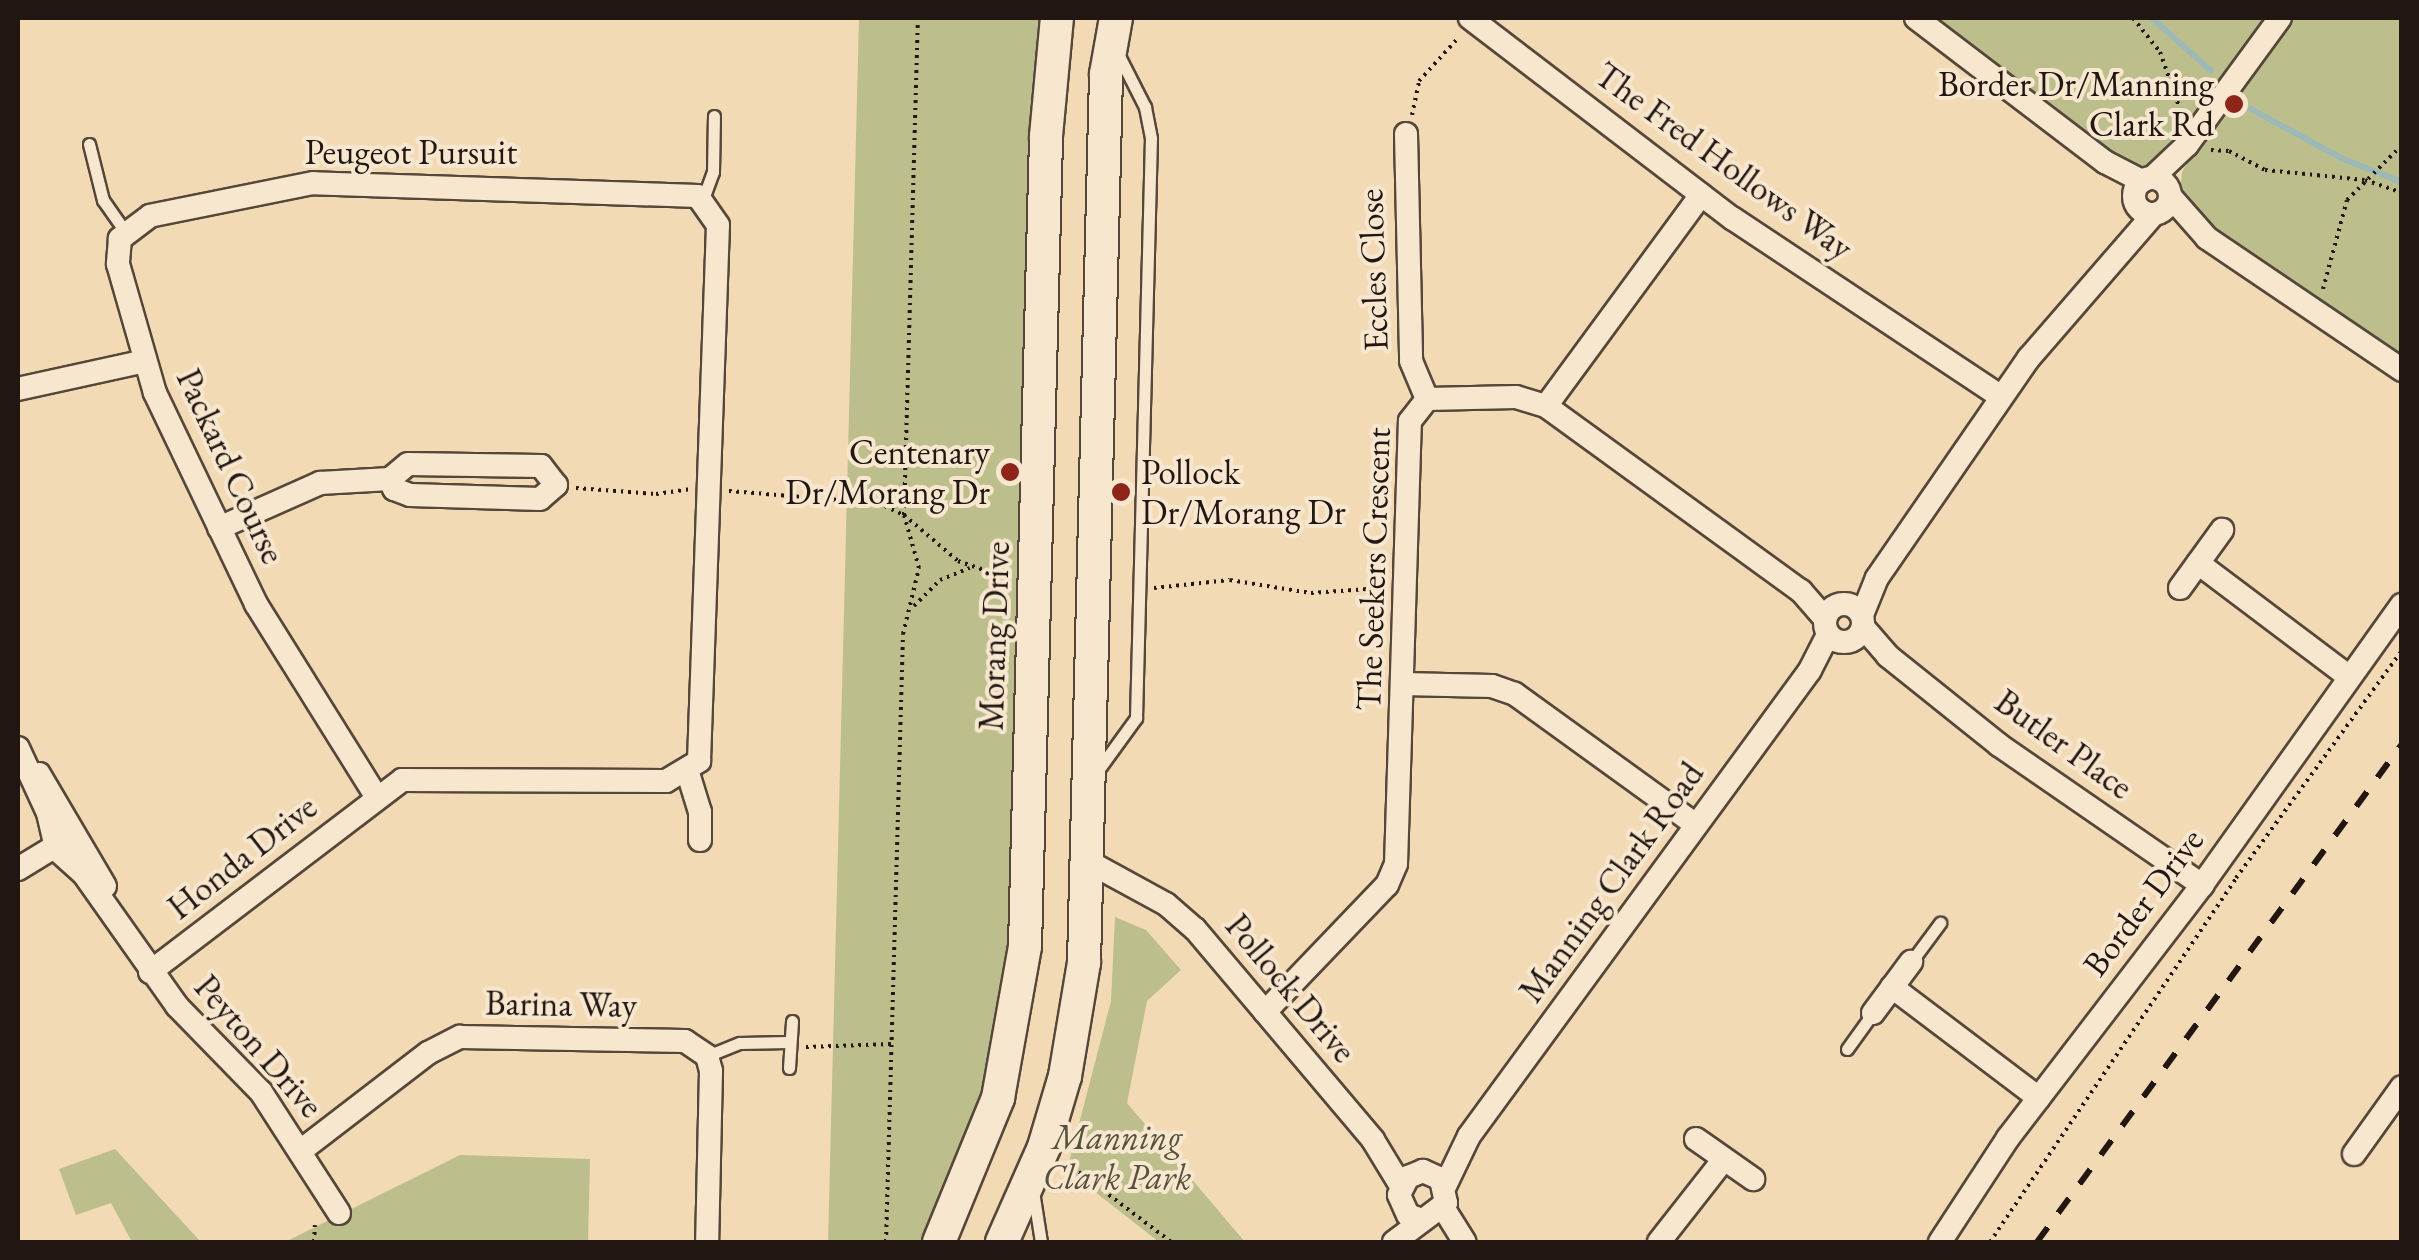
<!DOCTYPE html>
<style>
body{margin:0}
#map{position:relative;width:2419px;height:1260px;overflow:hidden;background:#f2dab5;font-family:"EB Garamond",serif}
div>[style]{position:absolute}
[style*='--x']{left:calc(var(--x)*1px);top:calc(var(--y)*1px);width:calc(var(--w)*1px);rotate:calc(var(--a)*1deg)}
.green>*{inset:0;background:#bcbf8c}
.stream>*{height:6px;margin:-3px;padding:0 3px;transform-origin:3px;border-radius:3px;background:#9db9b6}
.path>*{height:4px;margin-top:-2px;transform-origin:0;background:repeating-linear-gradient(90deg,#211611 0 2.5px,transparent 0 7.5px)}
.roads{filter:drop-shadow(2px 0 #55473a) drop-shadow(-2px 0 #55473a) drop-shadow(0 2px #55473a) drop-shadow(0 -2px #55473a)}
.service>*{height:11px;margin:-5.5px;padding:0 5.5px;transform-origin:5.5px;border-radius:5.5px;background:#f7e7cf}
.minor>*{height:22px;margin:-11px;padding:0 11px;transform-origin:11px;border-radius:11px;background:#f7e7cf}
.minor>.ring{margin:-11px;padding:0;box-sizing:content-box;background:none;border:22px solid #f7e7cf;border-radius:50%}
.secondary>*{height:32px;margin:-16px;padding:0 16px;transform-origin:16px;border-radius:16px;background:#f7e7cf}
.rail>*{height:6px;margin-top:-3px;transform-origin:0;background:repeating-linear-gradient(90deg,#211611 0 18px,transparent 0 36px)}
.dots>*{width:28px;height:28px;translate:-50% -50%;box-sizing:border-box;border:5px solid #f7e7cf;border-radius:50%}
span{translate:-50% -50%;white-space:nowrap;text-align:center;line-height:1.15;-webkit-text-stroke:8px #f7e7cf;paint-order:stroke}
.poi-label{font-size:35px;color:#211611}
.right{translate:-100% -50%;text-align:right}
.left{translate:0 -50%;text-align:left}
.street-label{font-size:35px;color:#211611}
.park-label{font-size:35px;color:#57513c;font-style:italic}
.frame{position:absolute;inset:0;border:20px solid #211611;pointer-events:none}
</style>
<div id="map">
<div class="green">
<div style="clip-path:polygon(859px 18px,1040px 18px,1043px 30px,1030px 106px,1010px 923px,1002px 1005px,980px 1099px,922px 1242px,828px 1242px)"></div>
<div style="clip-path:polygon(1937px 18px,2266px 18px,2164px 156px,2142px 171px,2120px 164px)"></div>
<div style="clip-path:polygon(2294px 18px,2401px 18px,2401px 359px,2201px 223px,2180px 193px,2182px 172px,2193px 154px)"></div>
<div style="clip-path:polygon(1115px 917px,1146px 930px,1181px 970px,1147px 1001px,1127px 1103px,1245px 1242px,1159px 1242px,1067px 1170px,1111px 1001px)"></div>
<div style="clip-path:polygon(115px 1149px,201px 1242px,132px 1242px,111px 1203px,76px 1215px,59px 1169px)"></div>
<div style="clip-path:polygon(460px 1155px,590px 1159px,588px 1242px,285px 1242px)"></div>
</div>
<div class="stream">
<div style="--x:2152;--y:18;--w:79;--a:41.9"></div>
<div style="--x:2251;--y:109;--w:105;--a:28.5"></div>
<div style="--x:2343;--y:159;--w:63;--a:21.3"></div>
</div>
<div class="path">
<div style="--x:2133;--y:18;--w:43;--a:51.5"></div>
<div style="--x:2160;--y:52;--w:70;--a:70.8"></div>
<div style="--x:1412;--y:115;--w:35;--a:-78"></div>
<div style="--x:1419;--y:81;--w:59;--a:-47.7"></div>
<div style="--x:2211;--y:150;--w:18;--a:3"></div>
<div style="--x:2229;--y:151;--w:41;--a:27.8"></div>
<div style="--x:2265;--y:170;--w:100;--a:5.7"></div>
<div style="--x:2365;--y:180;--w:39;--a:19"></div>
<div style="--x:2323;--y:289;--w:92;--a:-74.9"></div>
<div style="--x:2347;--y:200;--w:78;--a:-45"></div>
<div style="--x:576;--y:488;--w:80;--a:4.3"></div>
<div style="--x:656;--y:494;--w:34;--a:-8"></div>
<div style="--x:729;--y:491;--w:149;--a:4.6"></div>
<div style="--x:878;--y:503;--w:29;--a:25"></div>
<div style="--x:904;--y:515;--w:71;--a:40.4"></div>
<div style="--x:958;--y:561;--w:55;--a:19.1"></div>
<div style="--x:1154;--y:588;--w:76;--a:-6"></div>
<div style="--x:1230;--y:580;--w:82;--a:9.1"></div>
<div style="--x:1311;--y:593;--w:71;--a:-4"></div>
<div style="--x:914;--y:606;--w:37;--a:-45"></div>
<div style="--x:940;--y:580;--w:32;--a:-22"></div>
<div style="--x:806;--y:1047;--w:85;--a:-2"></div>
<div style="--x:1067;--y:1163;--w:131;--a:37.2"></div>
<div style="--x:314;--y:1242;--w:17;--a:-87"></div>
<div style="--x:886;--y:1242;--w:608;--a:-88.4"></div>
<div style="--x:903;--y:634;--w:68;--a:-76.4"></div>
<div style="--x:919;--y:568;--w:55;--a:-105.8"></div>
<div style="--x:904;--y:515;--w:497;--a:-88.4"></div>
<div style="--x:1990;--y:1242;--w:439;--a:-55.9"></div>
<div style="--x:2236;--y:878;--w:282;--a:-53.9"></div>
</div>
<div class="roads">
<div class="service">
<div style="--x:89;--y:144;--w:58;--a:76"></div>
<div style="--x:103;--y:200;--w:38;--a:55"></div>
<div style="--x:703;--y:199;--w:29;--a:-70"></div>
<div style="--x:713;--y:172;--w:56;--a:-89"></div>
<div style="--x:1096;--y:773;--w:68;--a:-54"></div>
<div style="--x:1136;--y:718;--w:580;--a:-88.52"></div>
<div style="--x:1151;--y:138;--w:32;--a:-101"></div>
<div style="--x:1145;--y:107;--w:62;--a:-117"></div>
<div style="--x:1911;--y:962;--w:49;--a:-53.4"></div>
<div style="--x:1847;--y:1049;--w:44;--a:-54.2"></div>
<div style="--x:707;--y:1056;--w:35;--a:-22"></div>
<div style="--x:740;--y:1043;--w:48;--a:-1.2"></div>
<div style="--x:789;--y:1068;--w:47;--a:-86.3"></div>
<div style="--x:1033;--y:1191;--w:52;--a:81.1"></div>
</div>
<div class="minor">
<div style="--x:1470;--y:18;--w:330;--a:37.4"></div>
<div style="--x:1732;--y:218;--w:323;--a:33.6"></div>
<div style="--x:1916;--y:18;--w:238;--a:37.3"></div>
<div style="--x:2105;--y:162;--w:42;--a:27.2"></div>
<div style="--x:1406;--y:134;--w:227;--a:88.7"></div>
<div style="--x:1411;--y:361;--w:41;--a:67.2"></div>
<div class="ring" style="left:2134px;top:178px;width:14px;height:14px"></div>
<div style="--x:2152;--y:178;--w:48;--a:-43.3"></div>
<div style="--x:2187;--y:145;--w:157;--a:-53.8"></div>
<div style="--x:2170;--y:196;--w:56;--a:48.6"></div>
<div style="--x:2207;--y:238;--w:235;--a:34.1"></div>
<div style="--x:18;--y:389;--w:130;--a:-12.4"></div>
<div style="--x:1546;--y:406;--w:262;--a:-53.7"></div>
<div style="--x:219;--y:528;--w:111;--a:-24"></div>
<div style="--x:320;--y:483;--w:70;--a:-3.3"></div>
<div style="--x:390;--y:479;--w:23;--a:-40"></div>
<div style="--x:408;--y:464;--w:133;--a:0.9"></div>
<div style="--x:541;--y:466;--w:24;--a:52"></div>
<div style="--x:556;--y:485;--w:21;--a:139"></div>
<div style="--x:540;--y:499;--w:130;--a:-178.2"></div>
<div style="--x:410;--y:495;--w:17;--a:-159"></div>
<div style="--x:394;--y:489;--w:11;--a:-112"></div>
<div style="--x:2198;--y:563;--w:188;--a:37"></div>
<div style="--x:2180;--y:588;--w:72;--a:-54.1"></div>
<div class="ring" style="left:1825px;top:604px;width:16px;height:16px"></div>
<div style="--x:1862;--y:615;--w:40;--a:-68"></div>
<div style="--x:1877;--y:578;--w:267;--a:-55.4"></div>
<div style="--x:2029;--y:358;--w:189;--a:-49.1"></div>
<div style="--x:1863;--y:627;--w:38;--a:49"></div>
<div style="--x:1888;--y:656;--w:142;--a:38.7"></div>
<div style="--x:1999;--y:745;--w:247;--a:34.6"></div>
<div style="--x:1403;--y:684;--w:89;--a:1.3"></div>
<div style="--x:1492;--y:686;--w:24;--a:19"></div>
<div style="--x:1515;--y:694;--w:223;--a:35.9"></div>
<div style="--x:18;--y:748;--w:72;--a:65.2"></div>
<div style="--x:48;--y:813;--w:37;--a:77"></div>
<div style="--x:56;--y:849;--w:36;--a:42"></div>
<div style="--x:83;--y:873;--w:163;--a:54.7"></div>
<div style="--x:177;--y:1006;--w:120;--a:45.7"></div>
<div style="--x:261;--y:1092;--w:144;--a:57.2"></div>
<div style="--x:688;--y:773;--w:41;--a:72.9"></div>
<div style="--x:700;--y:812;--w:28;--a:90"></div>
<div style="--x:39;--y:774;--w:130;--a:59.5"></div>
<div style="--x:1087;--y:861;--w:90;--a:28.6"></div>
<div style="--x:1166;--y:904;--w:38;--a:41"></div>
<div style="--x:1195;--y:929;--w:276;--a:49.8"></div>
<div style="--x:1373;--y:1140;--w:54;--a:58.7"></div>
<div style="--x:18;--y:869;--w:54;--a:-31.3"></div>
<div style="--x:150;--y:972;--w:317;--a:-37.3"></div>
<div style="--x:402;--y:780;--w:264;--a:0.2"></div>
<div style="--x:666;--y:781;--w:39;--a:-31"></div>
<div style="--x:699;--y:761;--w:536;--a:-87.97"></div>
<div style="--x:718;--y:225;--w:35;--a:-125"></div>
<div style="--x:698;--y:196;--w:385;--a:-178.1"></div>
<div style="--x:313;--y:183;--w:166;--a:168.6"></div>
<div style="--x:150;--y:216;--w:38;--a:143"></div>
<div style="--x:120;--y:239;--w:25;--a:95"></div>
<div style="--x:118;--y:264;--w:134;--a:74"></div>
<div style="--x:155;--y:393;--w:234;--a:64.4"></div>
<div style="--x:256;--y:604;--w:226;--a:58"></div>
<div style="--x:1892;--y:987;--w:184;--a:37.1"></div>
<div style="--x:1265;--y:1012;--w:176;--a:-46.2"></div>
<div style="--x:1387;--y:885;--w:23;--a:-67"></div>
<div style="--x:1396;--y:864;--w:443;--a:-88.2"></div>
<div style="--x:1410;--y:421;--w:28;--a:-52"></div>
<div style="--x:1427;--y:399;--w:89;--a:-1.3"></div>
<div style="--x:1516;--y:397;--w:31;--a:17"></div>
<div style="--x:1546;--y:406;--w:315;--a:36"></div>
<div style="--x:1801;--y:591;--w:37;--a:49"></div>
<div style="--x:1873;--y:1013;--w:64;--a:-53.3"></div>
<div style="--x:1696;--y:1139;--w:70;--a:35.1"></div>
<div style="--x:303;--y:1149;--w:158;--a:-37.5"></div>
<div style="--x:428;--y:1053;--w:36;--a:-27"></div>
<div style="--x:460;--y:1037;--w:225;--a:1"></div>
<div style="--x:685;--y:1041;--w:27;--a:34"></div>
<div style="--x:707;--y:1056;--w:16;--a:75"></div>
<div style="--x:711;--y:1071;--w:171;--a:91.3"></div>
<div style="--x:2354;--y:1154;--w:82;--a:-54.4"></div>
<div style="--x:1445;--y:1186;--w:55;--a:-64.4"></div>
<div style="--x:1469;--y:1136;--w:577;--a:-53.8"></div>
<div style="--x:1810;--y:670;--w:39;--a:-63"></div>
<div style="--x:1444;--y:1209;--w:39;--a:58"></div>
<div style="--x:1394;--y:1242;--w:65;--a:-36.9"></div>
<div style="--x:1446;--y:1203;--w:25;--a:-102"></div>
<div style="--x:1441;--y:1179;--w:20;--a:-156"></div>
<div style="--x:1423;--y:1171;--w:16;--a:158"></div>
<div style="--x:1408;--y:1177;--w:20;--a:117"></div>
<div style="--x:1399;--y:1195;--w:22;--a:66"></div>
<div style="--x:1408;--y:1215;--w:15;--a:20"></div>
<div style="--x:1659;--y:1242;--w:105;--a:-51.9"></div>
<div style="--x:1940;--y:1242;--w:124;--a:-56.8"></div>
<div style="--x:2008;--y:1138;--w:319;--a:-52.5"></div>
<div style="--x:2202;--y:885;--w:344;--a:-54.5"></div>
</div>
<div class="secondary">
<div style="--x:939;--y:1242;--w:156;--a:-67.7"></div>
<div style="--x:998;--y:1098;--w:154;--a:-79.9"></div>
<div style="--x:1025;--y:946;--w:810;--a:-88.51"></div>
<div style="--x:1046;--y:136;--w:119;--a:-84.7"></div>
<div style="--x:1002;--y:1242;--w:104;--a:-66.1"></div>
<div style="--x:1044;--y:1147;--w:74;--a:-73.5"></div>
<div style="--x:1065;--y:1076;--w:115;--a:-80.5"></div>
<div style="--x:1084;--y:963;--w:889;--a:-88.58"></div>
<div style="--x:1106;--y:74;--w:57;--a:-79.9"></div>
</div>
</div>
<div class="rail">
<div style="--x:2037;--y:1242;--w:617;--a:-53.76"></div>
</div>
<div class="dots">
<div style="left:2234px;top:104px;background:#8f2418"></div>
<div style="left:1010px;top:472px;background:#8f2418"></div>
<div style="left:1121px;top:492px;background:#8f2418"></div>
</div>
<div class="poi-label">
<span class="right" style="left:2214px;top:104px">Border Dr/Manning<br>Clark Rd</span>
<span class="right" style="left:990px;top:472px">Centenary<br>Dr/Morang Dr</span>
<span class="left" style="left:1141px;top:492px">Pollock<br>Dr/Morang Dr</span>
</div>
<div class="street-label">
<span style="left:411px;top:152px">Peugeot Pursuit</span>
<span style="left:1724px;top:161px;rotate:36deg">The Fred Hollows Way</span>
<span style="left:1373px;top:270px;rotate:-92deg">Eccles Close</span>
<span style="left:231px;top:466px;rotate:65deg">Packard Course</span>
<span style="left:1373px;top:569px;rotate:-88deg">The Seekers Crescent</span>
<span style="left:994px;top:636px;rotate:-88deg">Morang Drive</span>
<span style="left:2064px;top:744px;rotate:36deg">Butler Place</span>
<span style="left:242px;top:857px;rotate:-38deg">Honda Drive</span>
<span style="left:1611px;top:882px;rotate:-54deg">Manning Clark Road</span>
<span style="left:2143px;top:902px;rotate:-53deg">Border Drive</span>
<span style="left:1291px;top:988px;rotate:50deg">Pollock Drive</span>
<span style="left:561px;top:1004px;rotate:1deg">Barina Way</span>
<span style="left:259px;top:1046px;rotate:49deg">Peyton Drive</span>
</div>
<div class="park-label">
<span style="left:1117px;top:1157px">Manning<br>Clark Park</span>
</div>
<div class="frame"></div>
</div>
